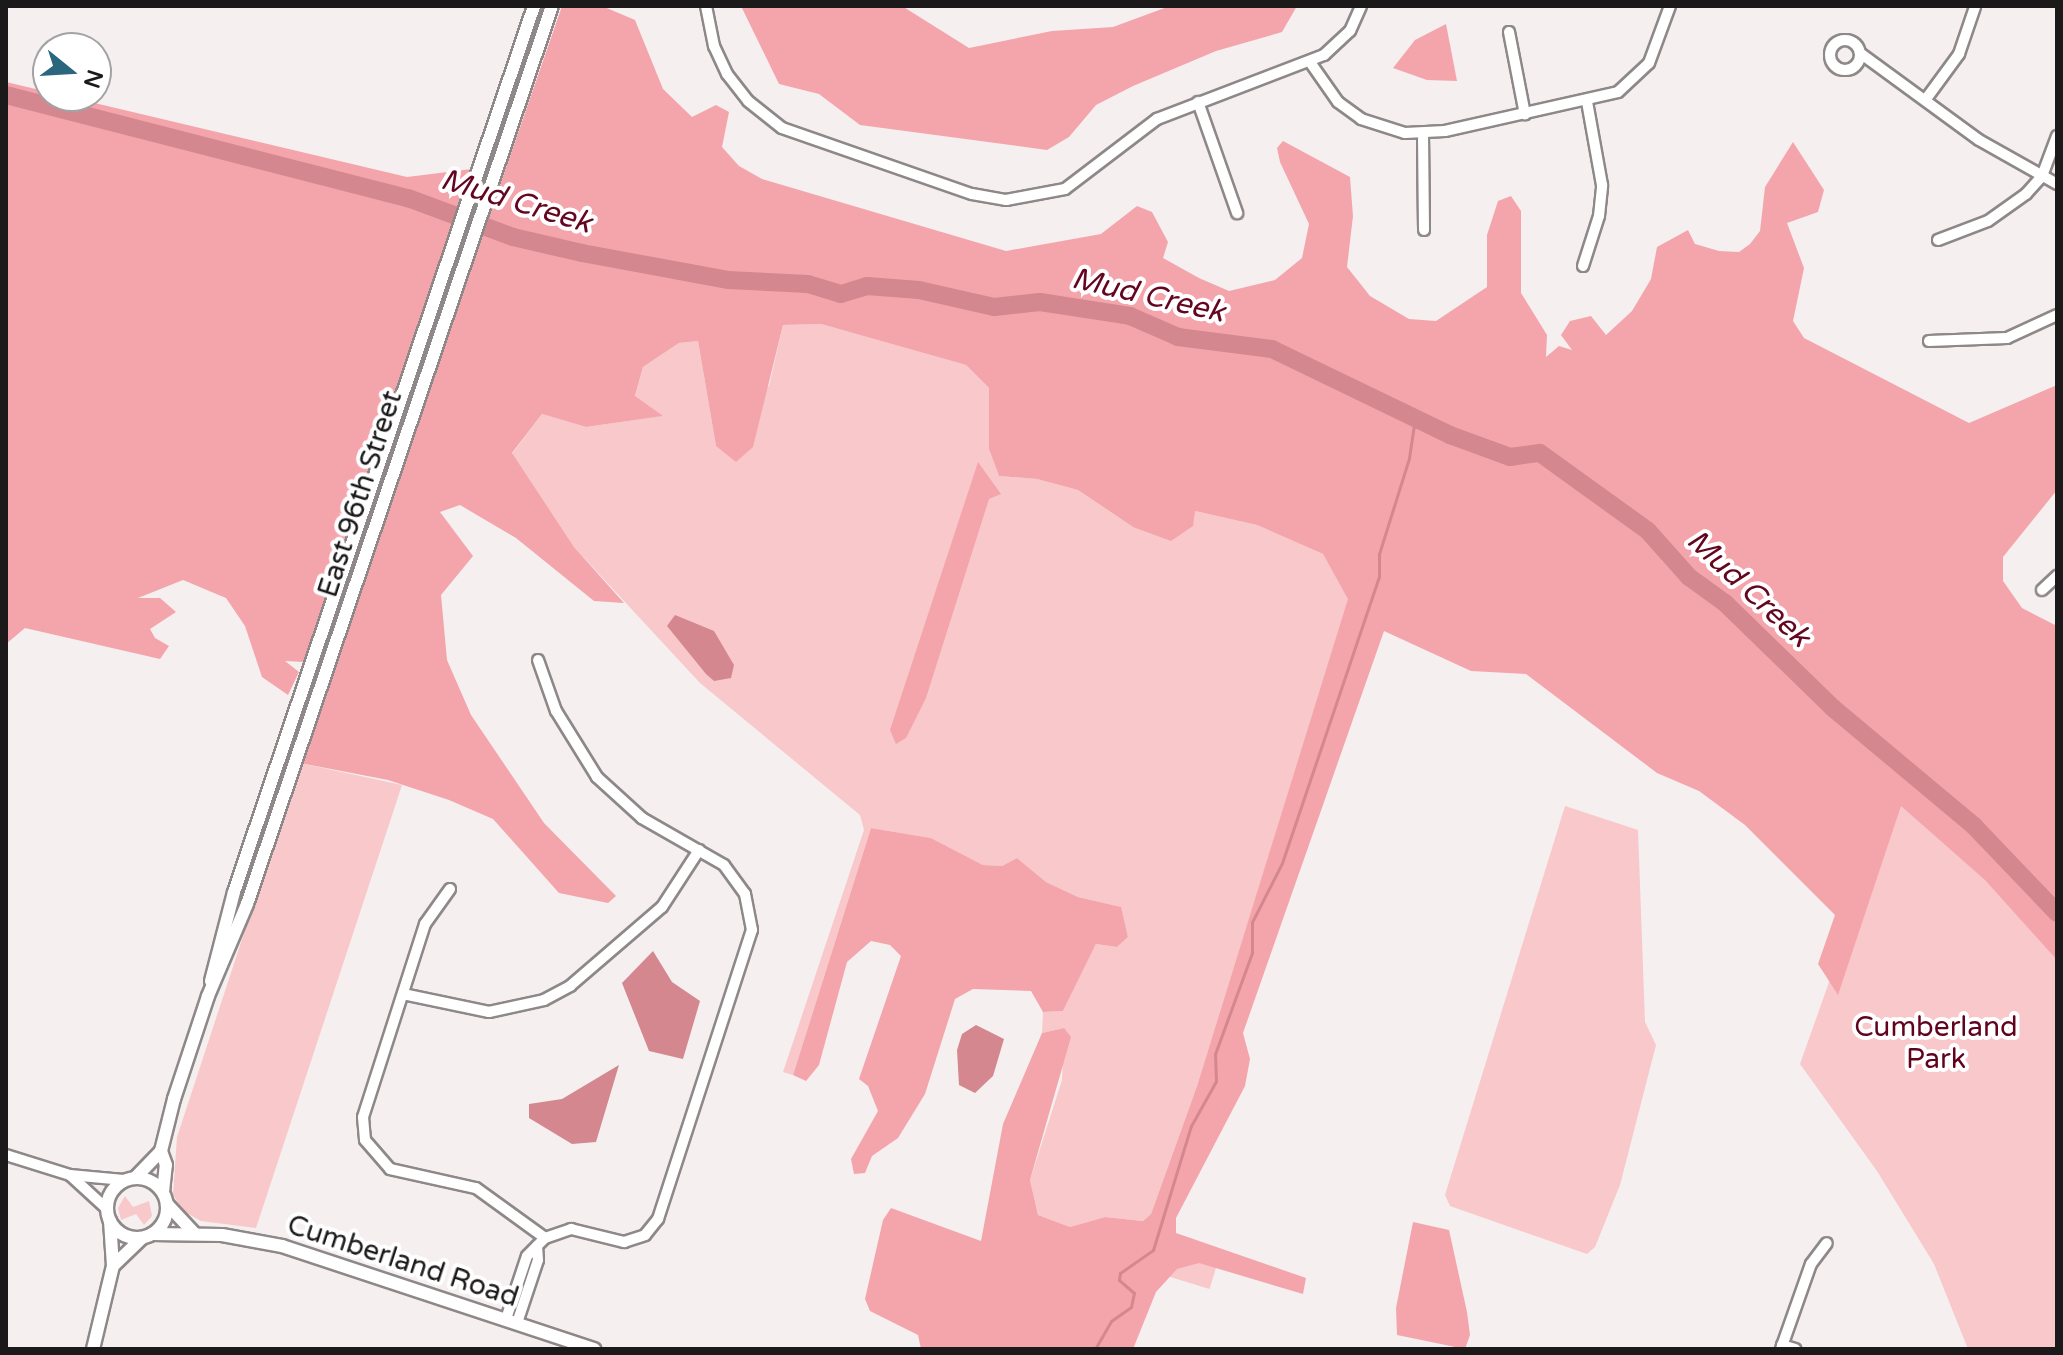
<!DOCTYPE html>
<style>
body{margin:0}
#map{position:relative;width:2063px;height:1355px;overflow:hidden;background:#f5efef;font-family:"Varela Round",sans-serif}
div>[style]{position:absolute}
[style*='--x']{left:calc(var(--x)*1px);top:calc(var(--y)*1px);width:calc(var(--w)*1px);rotate:calc(var(--a)*1deg)}
.green>*{inset:0;background:#f8c8cb;transform-origin:0 0}
.forest>*{inset:0;background:#f4a5ac}
.water>*{inset:0;background:#d4878e}
.stream>*{height:3px;margin:-1.5px;padding:0 1.5px;transform-origin:1.5px;border-radius:1.5px;background:#d4878e}
.river>*{height:18px;margin:-9px;padding:0 9px;transform-origin:9px;border-radius:9px;background:#d4878e}
.roads{filter:drop-shadow(2px 0 #8e8888) drop-shadow(-2px 0 #8e8888) drop-shadow(0 2px #8e8888) drop-shadow(0 -2px #8e8888)}
.minor>*{height:10px;margin:-5px;padding:0 5px;transform-origin:5px;border-radius:5px;background:#fff}
.minor>.ring{margin:-5px;padding:0;box-sizing:content-box;background:none;border:10px solid #fff;border-radius:50%}
.major>*{height:12px;margin:-6px;padding:0 6px;transform-origin:6px;border-radius:6px;background:#fff}
.major>.ring{margin:-6px;padding:0;box-sizing:content-box;background:none;border:12px solid #fff;border-radius:50%}
span{translate:-50% -50%;white-space:nowrap;text-align:center;line-height:1.15;-webkit-text-stroke:8px #fff;paint-order:stroke}
.street-label{font-size:28px;color:#1b1919}
.park-label{font-size:28px;color:#61021e}
.water-label{font-size:30px;color:#650620;font-style:italic}
.frame{position:absolute;inset:0;border:8px solid #1b1919;pointer-events:none}
.north{position:absolute;left:32px;top:32px;width:80px;height:80px;box-sizing:border-box;background:#fff;border:2px solid #a4a3a3;border-radius:50%;rotate:108deg;font-size:22px;font-weight:700;line-height:32px;text-align:center;color:#1b1919}
.north::after{content:'';display:block;margin:auto;width:28px;height:36px;background:#2a677e;clip-path:polygon(50% 0,100% 100%,50% 72%,0 100%)}
</style>
<div id="map">
<div class="green">
<div style="clip-path:polygon(821px 324px,966px 365px,989px 388px,989px 449px,999px 476px,1037px 479px,1078px 490px,1133px 527px,1195px 511px,1257px 525px,1323px 554px,1349px 598px,1197px 1086px,1151px 1214px,1143px 1221px,1105px 1217px,1070px 1227px,1038px 1215px,1030px 1180px,1062px 1080px,1064px 1028px,1042px 1033px,1043px 1012px,1063px 1011px,1096px 944px,1117px 947px,1128px 937px,1120px 907px,1078px 897px,1046px 882px,1017px 858px,1002px 866px,983px 865px,931px 838px,871px 828px,793px 1075px,783px 1072px,864px 830px,860px 815px,700px 683px,574px 547px,512px 454px,542px 414px,586px 427px,662px 416px,635px 397px,643px 367px,679px 343px,698px 341px,716px 446px,769px 386px,783px 325px)"></div>
<div style="clip-path:polygon(300px 763px,402px 785px,256px 1228px,201px 1221px,183px 1211px,173px 1195px,177px 1137px)"></div>
<div style="clip-path:polygon(1901px 779px,2057px 936px,2057px 1349px,1968px 1349px,1934px 1264px,1877px 1171px,1800px 1064px)"></div>
<div style="clip-path:polygon(1565px 806px,1638px 830px,1645px 1022px,1656px 1045px,1620px 1185px,1595px 1247px,1587px 1254px,1450px 1206px,1445px 1195px)"></div>
<div style="clip-path:polygon(125px 1196px,133px 1207px,149px 1201px,152px 1216px,144px 1225px,136px 1214px,121px 1220px,118px 1208px)"></div>
<div style="left:1168px;top:1247px;width:52px;height:28px;rotate:17deg"></div>
</div>
<div class="forest">
<div style="clip-path:polygon(562px 6px,602px 6px,635px 20px,663px 89px,692px 117px,716px 105px,729px 112px,722px 147px,739px 166px,762px 179px,1006px 251px,1101px 234px,1137px 206px,1152px 212px,1168px 242px,1163px 258px,1199px 278px,1229px 291px,1275px 280px,1302px 258px,1309px 224px,1280px 162px,1277px 148px,1283px 141px,1350px 177px,1353px 216px,1347px 267px,1370px 296px,1409px 319px,1436px 321px,1487px 287px,1487px 235px,1498px 201px,1511px 196px,1521px 211px,1521px 293px,1547px 335px,1546px 357px,1559px 346px,1572px 350px,1561px 335px,1570px 321px,1591px 316px,1606px 335px,1632px 311px,1651px 279px,1657px 247px,1688px 230px,1695px 244px,1719px 251px,1739px 252px,1750px 244px,1760px 231px,1765px 187px,1793px 142px,1824px 190px,1818px 212px,1787px 223px,1804px 268px,1793px 321px,1804px 338px,1969px 423px,2057px 385px,2057px 490px,2003px 557px,2003px 581px,2022px 608px,2057px 626px,2057px 960px,1985px 880px,1901px 806px,1838px 995px,1818px 964px,1835px 915px,1745px 825px,1699px 791px,1657px 773px,1526px 674px,1471px 671px,1384px 631px,1243px 1033px,1250px 1059px,1245px 1086px,1176px 1218px,1176px 1233px,1306px 1278px,1303px 1294px,1199px 1263px,1177px 1269px,1156px 1292px,1133px 1349px,921px 1349px,918px 1335px,870px 1311px,865px 1299px,883px 1220px,891px 1208px,981px 1241px,1003px 1124px,1042px 1033px,1064px 1028px,1071px 1037px,1030px 1180px,1038px 1215px,1070px 1227px,1105px 1217px,1143px 1221px,1151px 1214px,1197px 1086px,1348px 599px,1323px 554px,1257px 525px,1195px 511px,1193px 526px,1171px 541px,1133px 527px,1078px 490px,1037px 479px,999px 476px,989px 449px,989px 388px,966px 365px,821px 324px,783px 325px,753px 447px,736px 462px,716px 446px,698px 341px,679px 343px,643px 367px,635px 396px,663px 416px,586px 427px,542px 414px,512px 453px,574px 547px,624px 603px,594px 601px,516px 538px,460px 505px,440px 512px,473px 556px,441px 595px,447px 660px,471px 715px,544px 823px,616px 896px,608px 903px,559px 893px,493px 819px,449px 800px,388px 780px,300px 763px)"></div>
<div style="clip-path:polygon(741px 6px,902px 6px,969px 48px,1052px 31px,1113px 27px,1170px 6px,1297px 6px,1282px 32px,1216px 51px,1133px 86px,1096px 105px,1069px 137px,1047px 150px,860px 125px,819px 94px,779px 84px)"></div>
<div style="clip-path:polygon(1446px 24px,1457px 81px,1427px 80px,1393px 68px,1415px 40px)"></div>
<div style="clip-path:polygon(6px 82px,407px 177px,472px 169px,304px 662px,285px 661px,299px 672px,288px 695px,262px 677px,245px 626px,226px 598px,183px 580px,138px 598px,160px 598px,176px 612px,150px 629px,155px 638px,169px 646px,160px 659px,25px 628px,6px 644px)"></div>
<div style="clip-path:polygon(978px 462px,1001px 494px,989px 499px,926px 698px,906px 738px,896px 744px,890px 730px)"></div>
<div style="clip-path:polygon(871px 828px,931px 838px,983px 865px,1002px 866px,1017px 858px,1046px 882px,1078px 897px,1121px 907px,1128px 937px,1117px 947px,1096px 944px,1063px 1011px,1043px 1012px,1031px 991px,973px 989px,955px 999px,925px 1094px,898px 1138px,872px 1156px,865px 1173px,854px 1174px,851px 1159px,878px 1111px,868px 1086px,859px 1079px,901px 956px,890px 945px,871px 941px,847px 962px,819px 1065px,806px 1081px,793px 1075px)"></div>
<div style="clip-path:polygon(1413px 1222px,1449px 1230px,1467px 1312px,1470px 1335px,1465px 1349px,1397px 1335px,1396px 1308px)"></div>
</div>
<div class="water">
<div style="clip-path:polygon(675px 615px,714px 631px,734px 665px,731px 678px,714px 681px,706px 674px,667px 626px)"></div>
<div style="clip-path:polygon(653px 951px,672px 982px,700px 1001px,683px 1059px,649px 1051px,622px 983px)"></div>
<div style="clip-path:polygon(976px 1025px,1004px 1039px,993px 1076px,975px 1093px,959px 1085px,957px 1050px,962px 1034px)"></div>
<div style="clip-path:polygon(619px 1065px,596px 1142px,572px 1144px,529px 1118px,529px 1104px,562px 1099px)"></div>
</div>
<div class="stream">
<div style="--x:1095;--y:1349;--w:32;--a:-60"></div>
<div style="--x:1111;--y:1321;--w:24;--a:-35"></div>
<div style="--x:1131;--y:1307;--w:14;--a:-78"></div>
<div style="--x:1134;--y:1293;--w:20;--a:-139"></div>
<div style="--x:1119;--y:1280;--w:7;--a:-82"></div>
<div style="--x:1120;--y:1273;--w:40;--a:-34.9"></div>
<div style="--x:1153;--y:1250;--w:130;--a:-73"></div>
<div style="--x:1191;--y:1126;--w:51;--a:-60.9"></div>
<div style="--x:1216;--y:1081;--w:27;--a:-92"></div>
<div style="--x:1215;--y:1054;--w:108;--a:-69.9"></div>
<div style="--x:1252;--y:953;--w:31;--a:-90"></div>
<div style="--x:1252;--y:922;--w:66;--a:-63"></div>
<div style="--x:1282;--y:863;--w:302;--a:-71.3"></div>
<div style="--x:1379;--y:577;--w:23;--a:-90"></div>
<div style="--x:1379;--y:554;--w:101;--a:-72.6"></div>
<div style="--x:1409;--y:458;--w:40;--a:-81.5"></div>
</div>
<div class="river">
<div style="--x:6;--y:95;--w:415;--a:14.4"></div>
<div style="--x:408;--y:198;--w:112;--a:20.4"></div>
<div style="--x:513;--y:237;--w:71;--a:13.1"></div>
<div style="--x:582;--y:253;--w:148;--a:10.5"></div>
<div style="--x:728;--y:280;--w:80;--a:2.9"></div>
<div style="--x:808;--y:284;--w:34;--a:17"></div>
<div style="--x:841;--y:294;--w:27;--a:-17"></div>
<div style="--x:867;--y:286;--w:52;--a:4.4"></div>
<div style="--x:919;--y:290;--w:77;--a:12.8"></div>
<div style="--x:994;--y:307;--w:46;--a:-6.2"></div>
<div style="--x:1040;--y:302;--w:91;--a:8.8"></div>
<div style="--x:1130;--y:316;--w:52;--a:23.6"></div>
<div style="--x:1178;--y:337;--w:95;--a:7.3"></div>
<div style="--x:1272;--y:349;--w:198;--a:25.8"></div>
<div style="--x:1450;--y:435;--w:64;--a:20.1"></div>
<div style="--x:1510;--y:457;--w:30;--a:-8"></div>
<div style="--x:1540;--y:453;--w:133;--a:35.8"></div>
<div style="--x:1648;--y:531;--w:62;--a:48.3"></div>
<div style="--x:1689;--y:577;--w:44;--a:35.8"></div>
<div style="--x:1725;--y:603;--w:151;--a:44.2"></div>
<div style="--x:1833;--y:708;--w:184;--a:39.9"></div>
<div style="--x:1974;--y:826;--w:120;--a:46.3"></div>
</div>
<div class="roads">
<div class="minor">
<div style="--x:706;--y:6;--w:41;--a:78.7"></div>
<div style="--x:714;--y:46;--w:31;--a:65"></div>
<div style="--x:727;--y:74;--w:34;--a:52"></div>
<div style="--x:748;--y:101;--w:43;--a:38.5"></div>
<div style="--x:782;--y:128;--w:201;--a:19.2"></div>
<div style="--x:972;--y:194;--w:35;--a:10"></div>
<div style="--x:1006;--y:200;--w:60;--a:-10.6"></div>
<div style="--x:1065;--y:189;--w:116;--a:-37.3"></div>
<div style="--x:1157;--y:119;--w:179;--a:-21"></div>
<div style="--x:1324;--y:55;--w:35;--a:-43"></div>
<div style="--x:1350;--y:31;--w:27;--a:-66"></div>
<div style="--x:1509;--y:32;--w:84;--a:79"></div>
<div class="ring" style="left:1830px;top:40px;width:20px;height:20px"></div>
<div style="--x:1860;--y:53;--w:147;--a:36.2"></div>
<div style="--x:1979;--y:140;--w:90;--a:29.4"></div>
<div style="--x:1310;--y:62;--w:49;--a:55"></div>
<div style="--x:1338;--y:102;--w:29;--a:36"></div>
<div style="--x:1361;--y:119;--w:46;--a:17.7"></div>
<div style="--x:1405;--y:133;--w:40;--a:-2.9"></div>
<div style="--x:1445;--y:131;--w:177;--a:-12.7"></div>
<div style="--x:1618;--y:92;--w:42;--a:-43.1"></div>
<div style="--x:1649;--y:63;--w:61;--a:-69.8"></div>
<div style="--x:1926;--y:99;--w:56;--a:-53.7"></div>
<div style="--x:1959;--y:54;--w:50;--a:-71.2"></div>
<div style="--x:1198;--y:102;--w:118;--a:70.6"></div>
<div style="--x:1423;--y:134;--w:96;--a:89.4"></div>
<div style="--x:1938;--y:240;--w:53;--a:-20.8"></div>
<div style="--x:1988;--y:221;--w:47;--a:-35.4"></div>
<div style="--x:2026;--y:194;--w:24;--a:-48"></div>
<div style="--x:2042;--y:176;--w:43;--a:-69.4"></div>
<div style="--x:1583;--y:266;--w:52;--a:-72.3"></div>
<div style="--x:1599;--y:216;--w:31;--a:-84"></div>
<div style="--x:1602;--y:185;--w:84;--a:-100.2"></div>
<div style="--x:1929;--y:341;--w:78;--a:-2.2"></div>
<div style="--x:2007;--y:338;--w:55;--a:-24.7"></div>
<div style="--x:2042;--y:590;--w:21;--a:-43"></div>
<div style="--x:450;--y:889;--w:43;--a:125.5"></div>
<div style="--x:425;--y:924;--w:203;--a:107.8"></div>
<div style="--x:363;--y:1117;--w:23;--a:85"></div>
<div style="--x:365;--y:1140;--w:38;--a:49"></div>
<div style="--x:390;--y:1169;--w:88;--a:12.5"></div>
<div style="--x:476;--y:1188;--w:85;--a:35.9"></div>
<div style="--x:403;--y:994;--w:88;--a:11.8"></div>
<div style="--x:489;--y:1012;--w:56;--a:-12.3"></div>
<div style="--x:544;--y:1000;--w:30;--a:-28"></div>
<div style="--x:570;--y:986;--w:121;--a:-40.7"></div>
<div style="--x:662;--y:907;--w:68;--a:-57"></div>
<div style="--x:6;--y:1155;--w:67;--a:17.4"></div>
<div style="--x:70;--y:1175;--w:54;--a:5.3"></div>
<div style="--x:70;--y:1175;--w:50;--a:42.6"></div>
<div style="--x:506;--y:1319;--w:66;--a:-71.6"></div>
<div style="--x:527;--y:1256;--w:25;--a:-45"></div>
<div style="--x:545;--y:1238;--w:28;--a:-19"></div>
<div style="--x:571;--y:1229;--w:55;--a:13.8"></div>
<div style="--x:624;--y:1242;--w:22;--a:-18"></div>
<div style="--x:645;--y:1235;--w:21;--a:-51"></div>
<div style="--x:658;--y:1219;--w:304;--a:-72"></div>
<div style="--x:752;--y:930;--w:37;--a:-101"></div>
<div style="--x:745;--y:894;--w:36;--a:-126"></div>
<div style="--x:724;--y:865;--w:95;--a:-150.2"></div>
<div style="--x:642;--y:818;--w:61;--a:-137.7"></div>
<div style="--x:597;--y:777;--w:78;--a:-121.8"></div>
<div style="--x:556;--y:711;--w:54;--a:-109.4"></div>
<div style="--x:517;--y:1323;--w:66;--a:-71.6"></div>
<div style="--x:538;--y:1260;--w:14;--a:-94"></div>
<div style="--x:1782;--y:1345;--w:14;--a:17"></div>
<div style="--x:1781;--y:1349;--w:90;--a:-70.6"></div>
<div style="--x:1811;--y:1264;--w:26;--a:-53"></div>
</div>
<div class="major">
<div style="--x:211;--y:981;--w:92;--a:-75.5"></div>
<div style="--x:234;--y:892;--w:935;--a:-71.29"></div>
<div class="ring" style="left:107px;top:1178px;width:48px;height:48px"></div>
<div style="--x:135;--y:1178;--w:37;--a:-46"></div>
<div style="--x:163;--y:1192;--w:27;--a:-84"></div>
<div style="--x:166;--y:1165;--w:15;--a:-110"></div>
<div style="--x:161;--y:1151;--w:54;--a:-76"></div>
<div style="--x:174;--y:1099;--w:108;--a:-71.7"></div>
<div style="--x:208;--y:996;--w:100;--a:-67"></div>
<div style="--x:247;--y:904;--w:948;--a:-71.24"></div>
<div style="--x:167;--y:1204;--w:40;--a:47"></div>
<div style="--x:152;--y:1234;--w:70;--a:0.8"></div>
<div style="--x:222;--y:1235;--w:61;--a:10.4"></div>
<div style="--x:282;--y:1246;--w:329;--a:18.3"></div>
<div style="--x:113;--y:1266;--w:40;--a:-44"></div>
<div style="--x:93;--y:1349;--w:85;--a:-76.5"></div>
<div style="--x:113;--y:1266;--w:45;--a:-93.8"></div>
</div>
</div>
<div class="street-label">
<span style="left:360px;top:494px;rotate:-72deg">East 96th Street</span>
<span style="left:403px;top:1261px;rotate:18deg">Cumberland Road</span>
</div>
<div class="park-label">
<span style="left:1936px;top:1043px">Cumberland<br>Park</span>
</div>
<div class="water-label">
<span style="left:516px;top:202px;rotate:17deg">Mud Creek</span>
<span style="left:1148px;top:296px;rotate:13deg">Mud Creek</span>
<span style="left:1748px;top:589px;rotate:43deg">Mud Creek</span>
</div>
<div class="frame"></div>
<div class="north">N</div>
</div>
